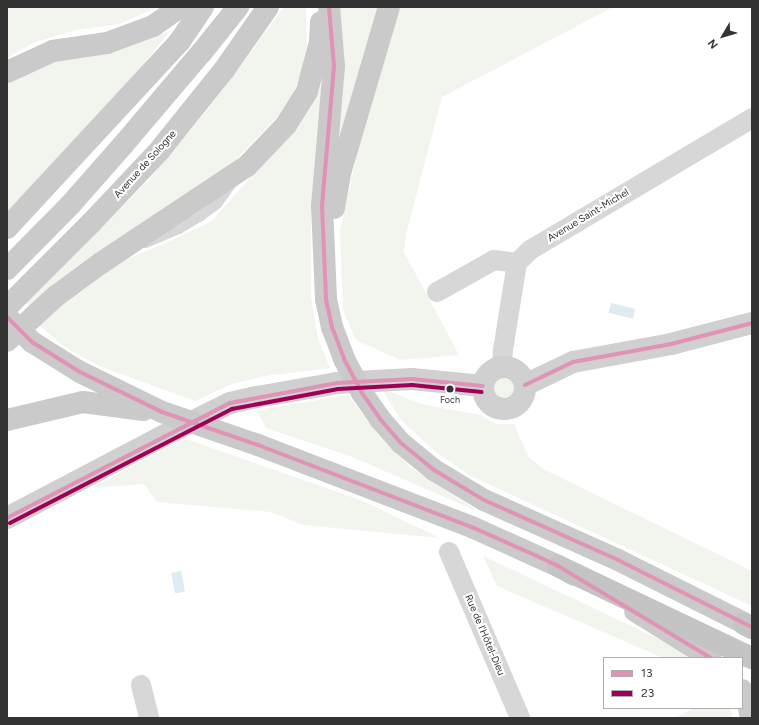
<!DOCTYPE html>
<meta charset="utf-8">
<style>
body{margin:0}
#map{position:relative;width:759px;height:725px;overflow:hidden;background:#fff;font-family:Figtree,sans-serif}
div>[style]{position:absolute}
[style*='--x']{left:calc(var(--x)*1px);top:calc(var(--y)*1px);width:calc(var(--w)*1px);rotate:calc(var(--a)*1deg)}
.green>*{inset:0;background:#f1f5ed}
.round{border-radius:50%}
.water>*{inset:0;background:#ddebf3;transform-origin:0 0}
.lane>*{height:10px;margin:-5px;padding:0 5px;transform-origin:5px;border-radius:5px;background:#d7d7d7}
.street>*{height:20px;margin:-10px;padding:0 10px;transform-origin:10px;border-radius:10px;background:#d7d7d7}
.secondary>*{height:22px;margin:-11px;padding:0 11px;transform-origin:11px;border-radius:11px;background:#d0d0d0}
.secondary>.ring{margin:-11px;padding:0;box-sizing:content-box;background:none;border:22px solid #d0d0d0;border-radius:50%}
.primary>*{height:22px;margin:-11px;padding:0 11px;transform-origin:11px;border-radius:11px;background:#cacaca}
.highway>*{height:22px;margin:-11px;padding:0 11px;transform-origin:11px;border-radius:11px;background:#c4c4c4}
.bus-1>*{height:4px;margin:-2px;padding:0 2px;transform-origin:2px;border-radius:2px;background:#e093b6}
.bus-2>*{height:4px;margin:-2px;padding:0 2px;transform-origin:2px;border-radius:2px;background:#9f0057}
.dots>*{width:11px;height:11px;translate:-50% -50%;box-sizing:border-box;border:2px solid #fff;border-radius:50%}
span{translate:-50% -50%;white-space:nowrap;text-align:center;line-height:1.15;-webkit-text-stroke:4px #fff;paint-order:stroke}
.bus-label{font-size:9px;color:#333}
.street-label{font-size:10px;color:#333}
.frame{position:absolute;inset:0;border:8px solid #333;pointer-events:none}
.legend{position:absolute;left:603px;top:657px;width:140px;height:52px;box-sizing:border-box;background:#fff;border:1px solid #adadad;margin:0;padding:5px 7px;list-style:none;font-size:12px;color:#333}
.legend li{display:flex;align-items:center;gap:8px;height:20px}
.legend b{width:20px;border:1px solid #adadad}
.north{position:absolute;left:703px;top:16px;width:40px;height:40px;-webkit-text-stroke:3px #fff;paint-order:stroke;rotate:232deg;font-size:11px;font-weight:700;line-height:16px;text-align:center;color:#333}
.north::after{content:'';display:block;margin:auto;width:14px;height:18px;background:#333;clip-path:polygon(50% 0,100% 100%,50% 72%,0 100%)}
</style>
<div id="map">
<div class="green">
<div style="clip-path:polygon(7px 7px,159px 7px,119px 24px,76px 30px,33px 43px,7px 58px)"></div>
<div style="clip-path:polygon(284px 7px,306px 7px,307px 59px,288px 106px,224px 172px,32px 308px,26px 303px,149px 180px,208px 109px)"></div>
<div style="clip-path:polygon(338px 7px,381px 7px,332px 180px)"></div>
<div style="clip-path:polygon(398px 7px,613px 7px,442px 97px,406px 234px,404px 252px,459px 355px,400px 360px,356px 340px,343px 310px,340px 232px,364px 121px)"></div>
<div style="clip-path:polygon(170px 31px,111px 105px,7px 216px,7px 83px,45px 65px,147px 39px)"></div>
<div style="clip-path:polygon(325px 69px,317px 131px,311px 210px,311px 297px,318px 339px,330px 368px,265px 376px,232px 384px,195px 401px,99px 366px,63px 346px,37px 323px,104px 268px,164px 244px,212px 221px,293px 129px)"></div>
<div class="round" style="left:494px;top:378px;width:20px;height:20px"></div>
<div style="clip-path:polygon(381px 388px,421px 404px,480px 415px,496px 424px,514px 424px,528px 456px,543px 469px,752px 571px,752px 606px,471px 476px,437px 453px,402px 421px)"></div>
<div style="clip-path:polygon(348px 395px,384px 442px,410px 467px,479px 512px,350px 456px,266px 428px,257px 410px)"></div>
<div style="clip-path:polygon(183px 438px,363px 501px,440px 538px,303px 525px,271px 512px,157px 502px,144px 484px,92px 488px)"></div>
<div style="clip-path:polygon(483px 556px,680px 649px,691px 658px,663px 658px,497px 586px)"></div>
<div style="clip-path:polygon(694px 708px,731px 708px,732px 718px,675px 718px)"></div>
</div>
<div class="water">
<div style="left:611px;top:303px;width:25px;height:10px;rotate:14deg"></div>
<div style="left:181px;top:571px;width:21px;height:10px;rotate:79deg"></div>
</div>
<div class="lane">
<div style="--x:146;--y:243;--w:36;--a:-23"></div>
<div style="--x:179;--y:229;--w:26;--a:-31"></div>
<div style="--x:201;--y:216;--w:20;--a:-37"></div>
<div style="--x:217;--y:204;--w:27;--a:-54"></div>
</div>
<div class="street">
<div style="--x:437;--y:292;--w:65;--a:-29.3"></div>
<div style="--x:494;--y:260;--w:23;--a:7"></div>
<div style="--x:502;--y:367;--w:17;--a:-87"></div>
<div style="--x:503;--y:350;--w:88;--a:-80.9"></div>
<div style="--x:517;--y:263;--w:18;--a:-45"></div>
<div style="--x:530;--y:250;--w:258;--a:-30.7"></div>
<div style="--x:449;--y:552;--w:181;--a:66.8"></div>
<div style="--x:141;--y:685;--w:34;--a:76"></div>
</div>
<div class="secondary">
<div class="ring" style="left:483px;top:367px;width:20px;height:20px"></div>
<div style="--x:525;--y:385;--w:53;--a:-25.6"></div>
<div style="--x:573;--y:362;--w:100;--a:-10.4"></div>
<div style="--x:671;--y:344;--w:84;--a:-14.5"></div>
<div style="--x:7;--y:518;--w:178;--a:-27.7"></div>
<div style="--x:165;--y:435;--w:72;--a:-26.2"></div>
<div style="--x:230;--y:403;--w:28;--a:-13"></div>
<div style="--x:257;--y:397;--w:81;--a:-9.9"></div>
<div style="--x:337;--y:383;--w:75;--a:-3.1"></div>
<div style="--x:412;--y:379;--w:71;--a:5.6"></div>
</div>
<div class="primary">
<div style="--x:329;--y:7;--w:59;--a:85.2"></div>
<div style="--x:334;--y:66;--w:141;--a:94.9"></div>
<div style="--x:322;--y:206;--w:93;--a:87.5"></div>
<div style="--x:326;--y:299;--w:29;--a:78"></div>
<div style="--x:332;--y:327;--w:34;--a:69"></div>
<div style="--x:344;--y:359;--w:38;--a:62"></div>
<div style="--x:362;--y:393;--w:32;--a:55"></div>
<div style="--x:380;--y:419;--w:32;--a:49"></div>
<div style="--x:401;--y:443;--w:43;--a:39.3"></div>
<div style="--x:434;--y:470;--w:58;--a:31"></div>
<div style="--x:484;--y:500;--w:147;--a:24.1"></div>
<div style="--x:618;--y:560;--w:150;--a:26.6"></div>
<div style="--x:7;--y:72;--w:51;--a:-24.5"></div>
<div style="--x:53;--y:51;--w:55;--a:-8.4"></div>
<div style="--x:107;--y:43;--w:49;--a:-20.3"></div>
<div style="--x:153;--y:26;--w:33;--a:-35"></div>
<div style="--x:334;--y:208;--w:39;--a:-80"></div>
<div style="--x:341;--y:170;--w:170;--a:-73.6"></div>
<div style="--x:7;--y:228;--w:255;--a:-47.2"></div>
<div style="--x:180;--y:41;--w:41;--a:-55.9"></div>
<div style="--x:7;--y:269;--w:91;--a:-45.4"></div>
<div style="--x:71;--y:204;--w:79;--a:-48.6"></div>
<div style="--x:123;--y:145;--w:122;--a:-49.7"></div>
<div style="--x:202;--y:52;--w:58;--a:-51.3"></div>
<div style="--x:7;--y:307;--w:119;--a:-45"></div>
<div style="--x:91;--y:223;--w:99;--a:-46.6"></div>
<div style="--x:159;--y:151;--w:104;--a:-51.3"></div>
<div style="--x:224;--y:70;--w:77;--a:-55.1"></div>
<div style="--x:7;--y:317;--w:35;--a:45"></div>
<div style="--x:32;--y:342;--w:57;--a:32"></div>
<div style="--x:80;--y:372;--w:91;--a:26"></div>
<div style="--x:162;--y:412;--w:102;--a:19"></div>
<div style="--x:258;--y:445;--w:231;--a:21"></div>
<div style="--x:474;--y:528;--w:92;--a:24.3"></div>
<div style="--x:558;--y:566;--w:18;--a:29"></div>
<div style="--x:7;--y:341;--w:67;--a:-42.6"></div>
<div style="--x:56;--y:296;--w:56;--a:-36.3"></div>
<div style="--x:101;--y:263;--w:175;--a:-33.6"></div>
<div style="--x:247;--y:166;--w:57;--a:-46.4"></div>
<div style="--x:286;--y:125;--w:40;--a:-58"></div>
<div style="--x:307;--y:91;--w:51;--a:-75.1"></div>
<div style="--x:320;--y:42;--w:20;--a:-87"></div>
<div style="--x:7;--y:420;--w:78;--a:-13.3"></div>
<div style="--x:83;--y:402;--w:61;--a:7.6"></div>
<div style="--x:635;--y:611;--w:89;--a:31.7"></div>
<div style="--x:742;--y:690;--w:10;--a:61"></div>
<div style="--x:747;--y:699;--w:19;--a:78"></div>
</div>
<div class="highway">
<div style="--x:558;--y:566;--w:215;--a:25.4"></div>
<div style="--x:744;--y:624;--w:9;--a:27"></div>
</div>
<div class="bus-1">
<div style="--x:329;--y:7;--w:59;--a:85.2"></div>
<div style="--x:334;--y:66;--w:141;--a:94.9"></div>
<div style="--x:322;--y:206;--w:93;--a:87.5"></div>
<div style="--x:326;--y:299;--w:29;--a:78"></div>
<div style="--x:332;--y:327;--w:34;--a:69"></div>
<div style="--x:344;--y:359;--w:38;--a:62"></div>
<div style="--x:362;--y:393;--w:32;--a:55"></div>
<div style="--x:380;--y:419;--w:32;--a:49"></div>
<div style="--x:401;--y:443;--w:43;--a:39.3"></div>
<div style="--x:434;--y:470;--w:58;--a:31"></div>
<div style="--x:484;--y:500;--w:147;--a:24.1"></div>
<div style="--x:618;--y:560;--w:150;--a:26.6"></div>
<div style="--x:7;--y:317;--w:35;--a:45"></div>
<div style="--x:32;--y:342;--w:57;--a:32"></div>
<div style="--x:80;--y:372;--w:91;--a:26"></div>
<div style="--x:162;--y:412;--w:102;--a:19"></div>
<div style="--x:258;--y:445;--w:231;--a:21"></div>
<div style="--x:474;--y:528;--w:71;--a:24"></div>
<div style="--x:539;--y:557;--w:21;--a:25"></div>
<div style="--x:558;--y:566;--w:179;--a:31"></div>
<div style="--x:525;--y:385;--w:53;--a:-25.6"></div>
<div style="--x:573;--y:362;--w:100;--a:-10.4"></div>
<div style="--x:671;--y:344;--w:84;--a:-14.5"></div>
<div style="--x:7;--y:518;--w:251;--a:-27.3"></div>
<div style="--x:230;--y:403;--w:109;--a:-10.6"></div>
<div style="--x:337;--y:383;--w:75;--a:-3.1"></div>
<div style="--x:412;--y:379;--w:71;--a:5.6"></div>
</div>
<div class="bus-2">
<div style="--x:10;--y:523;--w:250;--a:-27.2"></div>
<div style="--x:232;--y:409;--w:108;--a:-10.7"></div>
<div style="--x:338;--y:389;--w:74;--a:-3.1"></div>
<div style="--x:412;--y:385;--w:70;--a:5.7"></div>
</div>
<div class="dots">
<div style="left:450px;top:389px;background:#333"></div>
</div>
<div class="bus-label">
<span style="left:450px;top:400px">Foch</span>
</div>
<div class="street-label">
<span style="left:145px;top:164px;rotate:-48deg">Avenue de Sologne</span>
<span style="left:588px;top:215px;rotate:-31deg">Avenue Saint-Michel</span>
<span style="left:485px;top:635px;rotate:67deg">Rue de l'Hôtel-Dieu</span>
</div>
<div class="frame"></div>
<ul class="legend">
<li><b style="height:5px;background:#e093b6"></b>13</li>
<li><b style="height:5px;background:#9f0057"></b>23</li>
</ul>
<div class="north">N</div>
</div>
